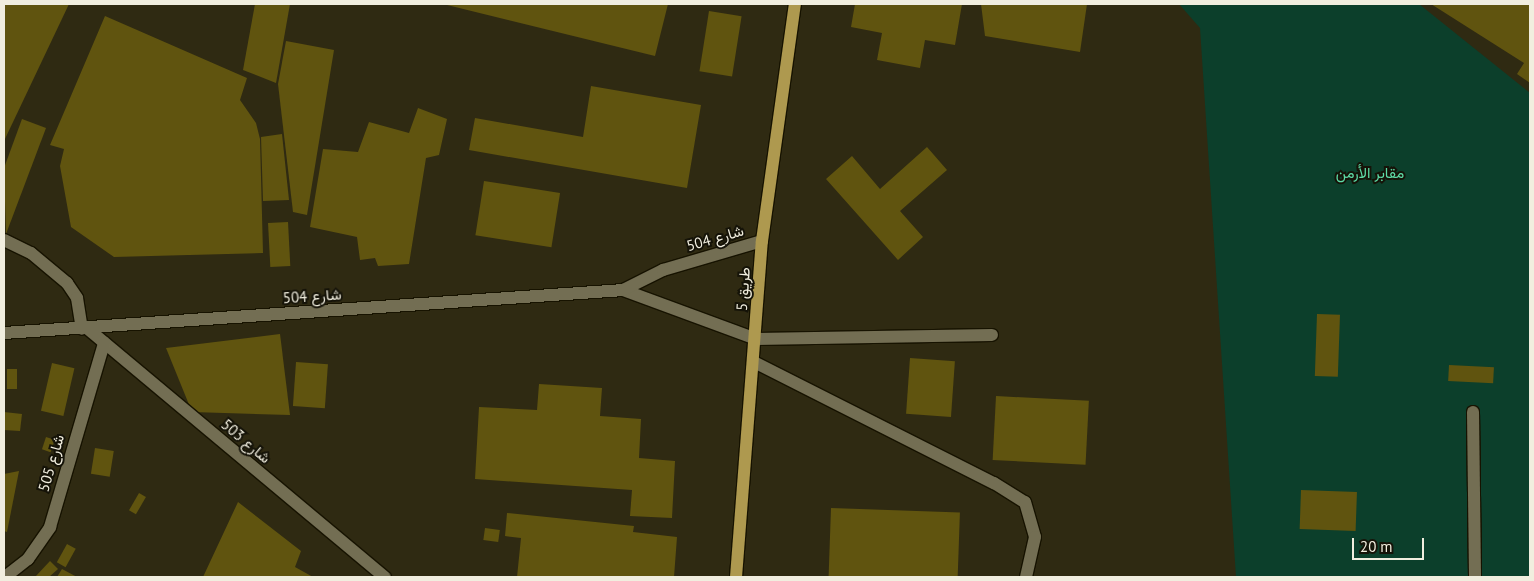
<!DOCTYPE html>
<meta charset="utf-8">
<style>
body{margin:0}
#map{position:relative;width:1534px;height:581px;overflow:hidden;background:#2f2a12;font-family:"PT Sans",Vazirmatn,sans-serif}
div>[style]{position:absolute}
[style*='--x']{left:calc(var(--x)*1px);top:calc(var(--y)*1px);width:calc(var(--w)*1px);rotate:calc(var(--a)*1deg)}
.green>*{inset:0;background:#0c3f2b}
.building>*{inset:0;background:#60540f;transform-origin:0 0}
.roads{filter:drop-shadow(1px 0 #171300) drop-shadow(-1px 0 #171300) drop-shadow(0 1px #171300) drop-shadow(0 -1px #171300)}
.minor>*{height:12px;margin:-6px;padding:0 6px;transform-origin:6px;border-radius:6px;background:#736e53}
.major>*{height:12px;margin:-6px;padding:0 6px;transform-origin:6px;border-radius:6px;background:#ae994f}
span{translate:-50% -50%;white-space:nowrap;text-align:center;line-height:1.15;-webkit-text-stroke:4px #151308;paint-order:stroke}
.park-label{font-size:15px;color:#5edca7}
.street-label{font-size:15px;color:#f1eedf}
.frame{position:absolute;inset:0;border:5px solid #f1eedf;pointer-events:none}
.scale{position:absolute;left:1352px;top:538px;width:72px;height:22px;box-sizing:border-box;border:2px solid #f1eedf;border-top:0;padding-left:6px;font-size:15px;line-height:18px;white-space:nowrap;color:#f1eedf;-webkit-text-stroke:4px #151308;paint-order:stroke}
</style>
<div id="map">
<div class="green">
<div style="clip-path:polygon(1179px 4px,1419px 4px,1530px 93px,1530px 577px,1236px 577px,1200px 28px)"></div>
</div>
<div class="building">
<div style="clip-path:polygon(4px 4px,69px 4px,4px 141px)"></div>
<div style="clip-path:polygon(255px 4px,290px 4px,276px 83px,243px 70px)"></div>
<div style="clip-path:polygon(443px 4px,668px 4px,655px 56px)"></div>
<div style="clip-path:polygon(855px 4px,962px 4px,955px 45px,925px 40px,920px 68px,877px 60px,882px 33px,851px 27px)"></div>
<div style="clip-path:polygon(981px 4px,1087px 4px,1080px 52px,985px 36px)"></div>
<div style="clip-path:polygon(1431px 4px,1530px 4px,1530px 83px,1517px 74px,1524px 63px)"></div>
<div style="left:709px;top:11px;width:33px;height:61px;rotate:9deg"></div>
<div style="clip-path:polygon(105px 16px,247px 78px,240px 100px,256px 123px,260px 139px,263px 253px,114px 257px,71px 227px,60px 166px,64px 149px,50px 145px)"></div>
<div style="clip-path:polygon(286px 41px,334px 50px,307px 215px,293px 212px,278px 84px)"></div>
<div style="clip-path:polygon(591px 86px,701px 105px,687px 188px,469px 150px,475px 118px,583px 137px)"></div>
<div style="clip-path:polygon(418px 108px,447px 119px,439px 155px,426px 158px,409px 264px,378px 266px,375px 258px,360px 260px,357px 237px,310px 227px,323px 149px,358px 152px,369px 122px,409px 133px)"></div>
<div style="clip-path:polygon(22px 119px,46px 128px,6px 234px,4px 168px)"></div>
<div style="clip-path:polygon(282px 134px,289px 200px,263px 201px,261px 137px)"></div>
<div style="clip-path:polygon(927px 147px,947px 170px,900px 211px,923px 237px,898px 260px,826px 179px,852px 156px,880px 189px)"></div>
<div style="left:484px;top:181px;width:77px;height:55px;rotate:9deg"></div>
<div style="left:288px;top:222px;width:44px;height:20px;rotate:87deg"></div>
<div style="left:1317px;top:314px;width:23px;height:62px;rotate:2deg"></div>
<div style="clip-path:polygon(280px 334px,290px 415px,192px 412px,166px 348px)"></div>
<div style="left:910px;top:358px;width:45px;height:56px;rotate:4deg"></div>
<div style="left:296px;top:362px;width:32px;height:44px;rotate:4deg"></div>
<div style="left:52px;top:363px;width:23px;height:49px;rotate:13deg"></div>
<div style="left:1449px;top:365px;width:45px;height:16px;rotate:3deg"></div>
<div style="left:7px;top:369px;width:10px;height:20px"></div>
<div style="clip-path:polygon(539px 384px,602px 388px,600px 416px,641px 419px,639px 458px,675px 461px,672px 518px,630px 516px,632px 490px,475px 479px,479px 407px,537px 410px)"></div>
<div style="left:996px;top:396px;width:93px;height:64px;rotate:3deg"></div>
<div style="clip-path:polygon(4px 412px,22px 414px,20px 431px,4px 430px)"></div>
<div style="left:46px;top:437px;width:9px;height:13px;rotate:18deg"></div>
<div style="left:95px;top:448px;width:19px;height:26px;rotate:9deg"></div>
<div style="clip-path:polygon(19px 471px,7px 532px,4px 531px,4px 474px)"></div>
<div style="left:1301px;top:490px;width:56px;height:39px;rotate:2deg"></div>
<div style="left:139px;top:493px;width:8px;height:20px;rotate:30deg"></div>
<div style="clip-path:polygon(238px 502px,301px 551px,295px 567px,313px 577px,203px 577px)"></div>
<div style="left:831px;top:508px;width:129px;height:69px;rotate:2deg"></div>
<div style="clip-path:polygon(507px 513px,634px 526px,633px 532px,677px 537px,674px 577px,517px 577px,521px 538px,505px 536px)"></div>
<div style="left:485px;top:528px;width:15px;height:12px;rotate:8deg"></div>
<div style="left:67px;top:544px;width:10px;height:21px;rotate:29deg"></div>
<div style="clip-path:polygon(50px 561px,58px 569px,49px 577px,35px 577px)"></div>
<div style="clip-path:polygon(62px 569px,77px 577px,57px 577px)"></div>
</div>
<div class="roads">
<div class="minor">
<div style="--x:4;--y:240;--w:30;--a:26"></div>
<div style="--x:31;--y:253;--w:47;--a:39.8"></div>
<div style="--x:67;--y:283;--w:18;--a:56"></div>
<div style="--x:77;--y:298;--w:31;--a:81"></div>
<div style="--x:623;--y:290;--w:142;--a:20.2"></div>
<div style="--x:756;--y:339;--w:236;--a:-1"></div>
<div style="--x:88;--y:329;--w:387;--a:39.9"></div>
<div style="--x:4;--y:333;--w:620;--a:-3.97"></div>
<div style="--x:623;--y:290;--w:45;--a:-26.6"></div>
<div style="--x:663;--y:270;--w:103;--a:-16.3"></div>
<div style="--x:754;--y:362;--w:269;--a:26.8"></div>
<div style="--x:994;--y:483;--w:36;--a:32"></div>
<div style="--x:1025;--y:502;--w:36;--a:74"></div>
<div style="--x:1035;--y:537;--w:41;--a:102.7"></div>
<div style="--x:1473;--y:412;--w:165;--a:89.3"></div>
<div style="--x:5;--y:577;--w:29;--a:-38"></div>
<div style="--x:28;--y:559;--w:39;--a:-55"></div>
<div style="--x:50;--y:527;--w:192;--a:-73.6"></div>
</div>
<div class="major">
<div style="--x:736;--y:577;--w:337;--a:-85.6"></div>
<div style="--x:762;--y:241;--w:239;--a:-82.1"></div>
</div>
</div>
<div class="park-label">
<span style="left:1370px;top:173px">مقابر الأرمن</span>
</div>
<div class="street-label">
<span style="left:715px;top:238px;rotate:-16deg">شارع 504</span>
<span style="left:743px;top:289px;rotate:-86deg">طريق 5</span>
<span style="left:312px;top:296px;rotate:-4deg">شارع 504</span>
<span style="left:246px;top:441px;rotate:40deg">شارع 503</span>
<span style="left:51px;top:463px;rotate:-74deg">شارع 505</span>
</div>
<div class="frame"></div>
<div class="scale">20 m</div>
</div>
